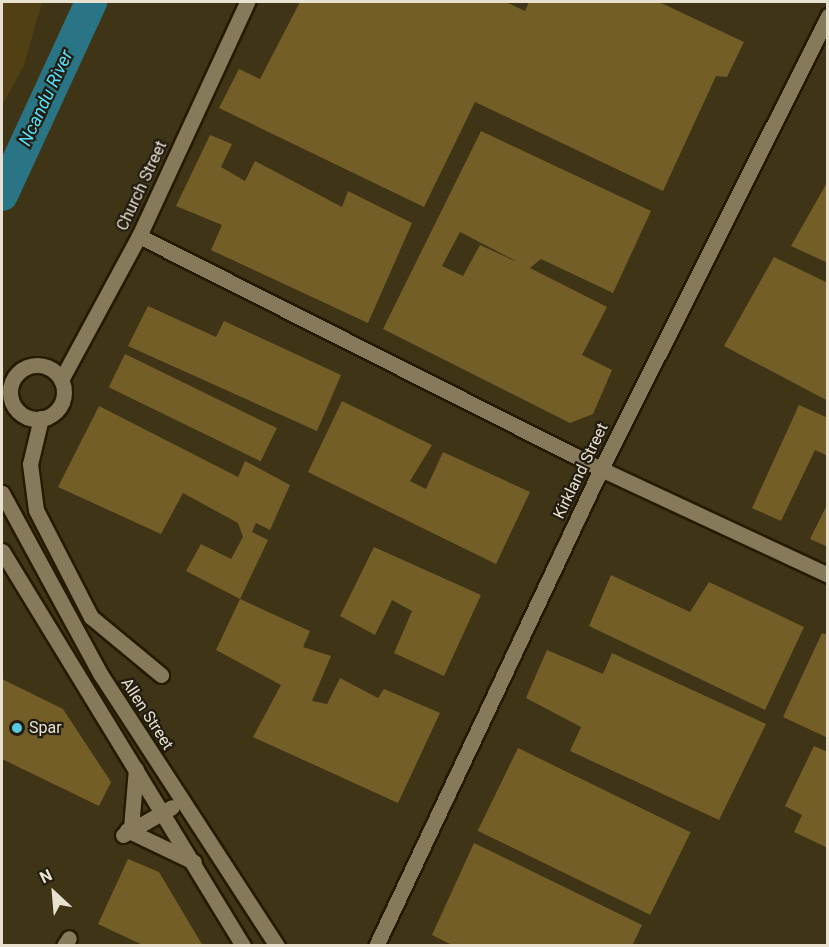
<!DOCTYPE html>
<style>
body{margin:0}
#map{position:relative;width:829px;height:947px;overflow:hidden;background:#403417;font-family:Roboto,sans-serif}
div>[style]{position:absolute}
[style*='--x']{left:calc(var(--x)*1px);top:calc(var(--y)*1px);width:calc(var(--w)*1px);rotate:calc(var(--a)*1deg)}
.green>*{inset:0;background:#514013}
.river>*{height:32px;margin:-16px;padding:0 16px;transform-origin:16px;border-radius:16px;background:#297585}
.building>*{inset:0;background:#735e28;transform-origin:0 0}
.roads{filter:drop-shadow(2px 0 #261b00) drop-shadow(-2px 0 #261b00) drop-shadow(0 2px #261b00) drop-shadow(0 -2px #261b00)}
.minor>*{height:15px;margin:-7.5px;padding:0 7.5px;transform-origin:7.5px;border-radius:7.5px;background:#877a5a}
.minor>.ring{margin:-7.5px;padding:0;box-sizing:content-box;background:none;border:15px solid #877a5a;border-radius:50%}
.dots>*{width:16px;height:16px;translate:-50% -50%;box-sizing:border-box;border:3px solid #221d10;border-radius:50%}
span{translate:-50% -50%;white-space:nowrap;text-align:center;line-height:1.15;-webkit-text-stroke:4.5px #221d10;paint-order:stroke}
.street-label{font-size:16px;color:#e9e2d1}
.poi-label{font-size:16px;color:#e9e2d1}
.left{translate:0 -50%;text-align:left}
.water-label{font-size:18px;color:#52e2ff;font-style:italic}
.frame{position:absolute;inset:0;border:3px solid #e9e2d1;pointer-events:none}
.north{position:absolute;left:24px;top:863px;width:60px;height:60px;-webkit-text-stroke:4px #221d10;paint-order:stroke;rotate:334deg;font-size:16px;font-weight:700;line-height:24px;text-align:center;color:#e9e2d1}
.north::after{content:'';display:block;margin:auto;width:21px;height:27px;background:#e9e2d1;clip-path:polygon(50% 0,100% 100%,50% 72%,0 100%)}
</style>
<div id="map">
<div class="green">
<div style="clip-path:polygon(2px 2px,42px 2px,24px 65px,2px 106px)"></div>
</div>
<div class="river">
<div style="--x:2;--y:195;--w:213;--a:-65.2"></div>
</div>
<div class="building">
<div style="clip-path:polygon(300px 2px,506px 2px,525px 11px,529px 2px,659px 2px,744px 42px,727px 77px,716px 76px,663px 191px,475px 102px,424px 207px,219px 108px,239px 69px,260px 79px)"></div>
<div style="clip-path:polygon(evenodd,481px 131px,651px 211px,613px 293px,541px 259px,530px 268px,607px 307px,582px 355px,612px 370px,593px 414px,570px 423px,383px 329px,481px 131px,460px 232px,516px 261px,515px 261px,480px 245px,463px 276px,442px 266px,460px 232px)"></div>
<div style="clip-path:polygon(210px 135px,232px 144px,221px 167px,245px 181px,255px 161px,342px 207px,348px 191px,412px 223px,368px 323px,211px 250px,222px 225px,176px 206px)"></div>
<div style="clip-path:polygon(828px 181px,828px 263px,791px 246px)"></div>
<div style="clip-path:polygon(774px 257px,828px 283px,828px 401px,724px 346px)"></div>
<div style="clip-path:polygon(148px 306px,216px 337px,224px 321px,341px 375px,317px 431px,128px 346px)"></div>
<div style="left:125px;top:354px;width:169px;height:37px;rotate:26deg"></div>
<div style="clip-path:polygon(342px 401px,432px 445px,410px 481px,426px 489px,443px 452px,530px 492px,496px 564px,308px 472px)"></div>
<div style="clip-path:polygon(799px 405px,828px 418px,828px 456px,815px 450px,781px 521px,752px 508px)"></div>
<div style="clip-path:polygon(99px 406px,238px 477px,245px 461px,290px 485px,270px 530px,256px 523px,252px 532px,268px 540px,240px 599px,310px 631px,303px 647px,331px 656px,312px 701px,327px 704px,340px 678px,378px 698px,384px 689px,440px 713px,398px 803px,253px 737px,281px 685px,216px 650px,240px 599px,186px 571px,201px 544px,231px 559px,243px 537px,238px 523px,183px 493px,161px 534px,58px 487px)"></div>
<div style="clip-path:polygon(828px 503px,828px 547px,810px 539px)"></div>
<div style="clip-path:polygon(374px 547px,481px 595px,444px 676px,394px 653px,412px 611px,392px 600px,375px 635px,340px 616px)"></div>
<div style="clip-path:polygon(611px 575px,690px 612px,709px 582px,804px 627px,765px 710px,589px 626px)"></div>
<div style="clip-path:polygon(822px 633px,828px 635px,828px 738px,783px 717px)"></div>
<div style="clip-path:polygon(547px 650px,603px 674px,612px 653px,766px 724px,719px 820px,570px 751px,581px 727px,526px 698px)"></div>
<div style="clip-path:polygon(2px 679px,63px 709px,111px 782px,99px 806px,2px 759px)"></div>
<div style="clip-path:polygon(814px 746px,828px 752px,828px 848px,794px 832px,802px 815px,785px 806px)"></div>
<div style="left:518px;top:748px;width:192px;height:92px;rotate:26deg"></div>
<div style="clip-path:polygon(474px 843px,642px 925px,632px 946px,454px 946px,432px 935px)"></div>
<div style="clip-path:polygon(128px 859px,159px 872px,203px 946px,145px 946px,98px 924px)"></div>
</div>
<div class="roads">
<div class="minor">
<div style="--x:139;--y:236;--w:517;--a:26.76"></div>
<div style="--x:601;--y:469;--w:251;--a:25"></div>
<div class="ring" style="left:10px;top:365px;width:39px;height:39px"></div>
<div style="--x:61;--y:380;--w:164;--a:-61.6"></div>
<div style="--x:139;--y:236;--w:258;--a:-65.2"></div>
<div style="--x:41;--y:418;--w:47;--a:103.4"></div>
<div style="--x:30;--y:464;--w:46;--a:82.6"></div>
<div style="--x:36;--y:510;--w:120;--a:62.8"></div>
<div style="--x:91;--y:617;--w:91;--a:39.6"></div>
<div style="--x:2;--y:493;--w:207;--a:61.5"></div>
<div style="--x:101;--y:675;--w:323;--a:57"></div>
<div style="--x:2;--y:551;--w:463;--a:58.6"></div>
<div style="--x:131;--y:828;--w:59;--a:-85.2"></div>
<div style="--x:127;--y:830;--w:74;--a:25.5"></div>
<div style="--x:123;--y:835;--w:56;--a:-29.7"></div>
<div style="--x:64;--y:946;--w:9;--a:-58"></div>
<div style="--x:376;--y:946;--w:527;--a:-64.75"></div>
<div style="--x:601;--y:469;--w:507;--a:-63.38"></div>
</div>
</div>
<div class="dots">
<div style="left:17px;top:728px;background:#57c9e1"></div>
</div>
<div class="street-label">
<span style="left:142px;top:186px;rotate:-65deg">Church Street</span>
<span style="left:581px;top:471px;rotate:-64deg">Kirkland Street</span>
<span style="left:147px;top:714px;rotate:57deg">Allen Street</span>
</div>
<div class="poi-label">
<span class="left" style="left:29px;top:728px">Spar</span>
</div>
<div class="water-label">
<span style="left:46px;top:98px;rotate:-65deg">Ncandu River</span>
</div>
<div class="frame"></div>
<div class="north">N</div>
</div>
